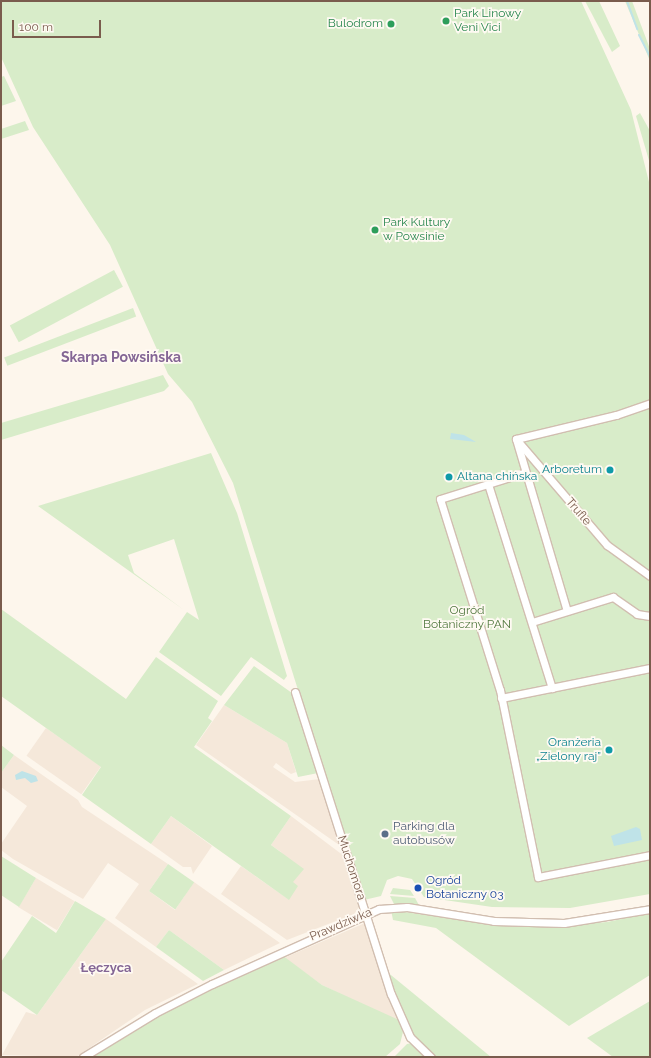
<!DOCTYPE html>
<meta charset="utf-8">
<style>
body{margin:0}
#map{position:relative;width:651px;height:1058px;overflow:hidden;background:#fdf6ec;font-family:Raleway,sans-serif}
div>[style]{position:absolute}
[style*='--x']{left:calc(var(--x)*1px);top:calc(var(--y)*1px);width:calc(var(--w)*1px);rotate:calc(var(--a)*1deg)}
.residential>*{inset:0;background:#f5e8da;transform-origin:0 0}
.green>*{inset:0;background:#d8ecc9;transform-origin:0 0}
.water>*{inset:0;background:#bfe3e8}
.stream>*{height:2px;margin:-1px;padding:0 1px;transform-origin:1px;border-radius:1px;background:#bfe3e8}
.roads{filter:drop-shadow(1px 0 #d1beb0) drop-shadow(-1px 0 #d1beb0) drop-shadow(0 1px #d1beb0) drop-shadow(0 -1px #d1beb0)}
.minor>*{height:7px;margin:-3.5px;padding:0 3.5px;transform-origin:3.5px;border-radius:3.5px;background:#fff}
.dots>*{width:11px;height:11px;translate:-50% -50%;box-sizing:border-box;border:2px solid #fffaf3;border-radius:50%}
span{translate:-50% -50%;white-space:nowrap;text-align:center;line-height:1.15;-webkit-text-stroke:3.5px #fffaf3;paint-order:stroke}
.leisure-label{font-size:12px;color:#27864d}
.left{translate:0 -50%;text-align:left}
.right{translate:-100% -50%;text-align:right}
.culture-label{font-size:12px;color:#0d838f}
.street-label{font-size:12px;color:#7a5c4d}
.park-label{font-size:12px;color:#537a41}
.service-label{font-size:12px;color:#4e5e75}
.transit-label{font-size:12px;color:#164399}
.neighbourhood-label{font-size:13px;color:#846695;font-weight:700}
.quarter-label{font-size:14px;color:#846695;font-weight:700}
.frame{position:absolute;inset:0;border:2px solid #7a5c4d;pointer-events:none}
.scale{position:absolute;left:12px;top:20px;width:89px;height:18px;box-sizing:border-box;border:2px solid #7a5c4d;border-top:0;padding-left:5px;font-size:12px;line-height:14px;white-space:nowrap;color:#7a5c4d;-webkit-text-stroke:3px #fffaf3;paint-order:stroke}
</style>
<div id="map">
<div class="residential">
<div style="clip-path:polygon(224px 705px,287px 743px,296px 772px,291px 774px,276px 763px,273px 767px,295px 782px,320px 779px,342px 847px,196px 745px)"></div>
<div style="left:46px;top:728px;width:67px;height:34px;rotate:35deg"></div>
<div style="clip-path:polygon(14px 755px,78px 800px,82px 807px,168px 864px,149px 891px,175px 910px,194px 882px,280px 943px,224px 970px,169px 930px,156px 947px,115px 918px,139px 884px,108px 863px,83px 899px,13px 859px,1px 850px,1px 844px,27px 806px,1px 787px,1px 773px)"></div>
<div style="clip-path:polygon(171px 816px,212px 846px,193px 874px,191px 867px,183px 867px,151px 844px)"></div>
<div style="clip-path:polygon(291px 816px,344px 856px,359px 907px,354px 914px,287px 940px,221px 894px,241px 866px,288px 899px,293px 882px,281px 852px,271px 845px)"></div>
<div style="left:36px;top:878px;width:45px;height:34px;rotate:31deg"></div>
<div style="clip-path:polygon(106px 919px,198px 984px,145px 1010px,76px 1057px,2px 1055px,26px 1012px,37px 1015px)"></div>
<div style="clip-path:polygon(365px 923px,399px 1020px,397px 1021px,322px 985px,284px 958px)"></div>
</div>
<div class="green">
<div style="clip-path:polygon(1px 1px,581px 1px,631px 110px,650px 186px,650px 894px,570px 908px,492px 907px,424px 897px,412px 879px,398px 876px,387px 880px,381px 896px,364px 900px,233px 483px,192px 402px,168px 374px,110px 245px,33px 127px,1px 57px)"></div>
<div style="clip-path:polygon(585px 1px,599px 1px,620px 46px,612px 52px)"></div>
<div style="clip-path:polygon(625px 1px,632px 1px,650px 49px,650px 61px)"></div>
<div style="clip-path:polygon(4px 76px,16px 101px,1px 106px,1px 77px)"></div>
<div style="clip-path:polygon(640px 113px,650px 131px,650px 164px,636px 116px)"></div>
<div style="clip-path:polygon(25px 121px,29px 130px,1px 139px,1px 129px)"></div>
<div style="left:114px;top:270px;width:19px;height:118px;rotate:62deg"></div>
<div style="left:133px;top:308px;width:9px;height:138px;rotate:69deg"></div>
<div style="clip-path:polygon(163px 375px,169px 386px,164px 391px,1px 440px,1px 423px)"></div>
<div style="clip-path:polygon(211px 453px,237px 513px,287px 676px,284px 680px,251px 657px,221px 696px,159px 652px,187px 612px,199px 620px,174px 539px,128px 555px,134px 573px,184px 610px,38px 506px)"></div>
<div style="clip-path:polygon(1px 609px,126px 699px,156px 657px,218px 701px,208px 718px,212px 721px,194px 747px,291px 816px,271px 845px,304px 869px,293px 882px,298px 886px,289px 900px,171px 816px,151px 844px,82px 795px,101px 767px,1px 696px)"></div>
<div style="clip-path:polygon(254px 666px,292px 693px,318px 773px,298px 777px,287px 743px,224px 705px)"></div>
<div style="clip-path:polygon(1px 745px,14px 755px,1px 773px)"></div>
<div style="clip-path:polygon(1px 856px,36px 878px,19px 907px,1px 895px)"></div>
<div style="left:168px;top:864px;width:32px;height:33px;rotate:35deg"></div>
<div style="clip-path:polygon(393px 888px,410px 890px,414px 896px,390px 894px)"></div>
<div style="clip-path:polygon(390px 896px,415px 898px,420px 907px,394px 904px)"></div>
<div style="clip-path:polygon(75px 901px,106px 919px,37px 1015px,1px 990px,1px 962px,32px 916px,56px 933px)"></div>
<div style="clip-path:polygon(391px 910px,501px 926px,546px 927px,607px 922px,650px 913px,650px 975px,569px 1026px,436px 928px,393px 920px)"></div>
<div style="clip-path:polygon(169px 930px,224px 970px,203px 981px,156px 947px)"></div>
<div style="clip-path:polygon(282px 955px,322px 985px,399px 1020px,403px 1032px,400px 1044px,385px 1057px,87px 1057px,165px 1011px)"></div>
<div style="clip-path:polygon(386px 971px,491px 1057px,434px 1057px,413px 1034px)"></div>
<div style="clip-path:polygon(650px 1001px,650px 1057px,613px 1057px,587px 1038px)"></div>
<div style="clip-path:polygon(413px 1043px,428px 1057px,394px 1057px,407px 1044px)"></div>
</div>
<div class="water">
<div style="clip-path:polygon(451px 433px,464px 435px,476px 442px,450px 439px)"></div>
<div style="clip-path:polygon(22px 771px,36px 776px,38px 781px,31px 783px,25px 778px,16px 780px,15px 775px)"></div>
<div style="clip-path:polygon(636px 827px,640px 829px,642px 840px,614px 846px,611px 836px)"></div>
</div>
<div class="stream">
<div style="--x:627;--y:1;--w:30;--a:70"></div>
<div style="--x:639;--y:35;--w:25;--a:63"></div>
</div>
<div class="roads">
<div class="minor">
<div style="--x:516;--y:439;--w:140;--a:49.4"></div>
<div style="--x:607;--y:545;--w:53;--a:35.8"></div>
<div style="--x:516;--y:439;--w:179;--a:73.5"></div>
<div style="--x:516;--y:439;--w:103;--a:-13.5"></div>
<div style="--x:616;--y:415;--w:36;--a:-19"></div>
<div style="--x:523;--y:473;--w:87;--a:162.6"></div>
<div style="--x:440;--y:499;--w:200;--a:72.6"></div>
<div style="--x:500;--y:690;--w:191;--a:78.5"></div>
<div style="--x:538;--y:877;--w:114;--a:-11.1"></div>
<div style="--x:488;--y:484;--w:214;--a:72.6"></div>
<div style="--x:532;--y:622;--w:85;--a:-17.2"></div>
<div style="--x:613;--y:597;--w:29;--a:35"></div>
<div style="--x:637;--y:614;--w:13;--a:9"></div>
<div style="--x:295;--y:692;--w:317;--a:72.4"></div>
<div style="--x:391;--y:994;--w:47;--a:66.2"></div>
<div style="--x:410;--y:1037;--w:29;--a:44"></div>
<div style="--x:501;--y:698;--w:152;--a:-11.4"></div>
<div style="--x:83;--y:1057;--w:84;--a:-31.4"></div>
<div style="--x:155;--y:1013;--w:64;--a:-27"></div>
<div style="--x:212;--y:984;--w:183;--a:-24.2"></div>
<div style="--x:379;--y:909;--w:28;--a:-4"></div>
<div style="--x:407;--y:907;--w:88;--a:9.1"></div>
<div style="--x:494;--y:921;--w:70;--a:1.6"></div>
<div style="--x:564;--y:923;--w:87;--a:-9.2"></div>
</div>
</div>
<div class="dots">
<div style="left:446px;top:21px;background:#2e9e5b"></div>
<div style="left:391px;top:24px;background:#2e9e5b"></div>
<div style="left:375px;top:230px;background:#2e9e5b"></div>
<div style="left:610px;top:470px;background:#0f9aa8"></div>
<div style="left:449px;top:477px;background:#0f9aa8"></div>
<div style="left:609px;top:750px;background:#0f9aa8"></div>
<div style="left:385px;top:834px;background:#5c6f8a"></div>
<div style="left:418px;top:888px;background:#1a4fb4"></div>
</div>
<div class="leisure-label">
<span class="left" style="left:454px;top:21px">Park Linowy<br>Veni Vici</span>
<span class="right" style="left:383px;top:24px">Bulodrom</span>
<span class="left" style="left:383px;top:230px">Park Kultury<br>w Powsinie</span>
</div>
<div class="culture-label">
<span class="right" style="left:602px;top:470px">Arboretum</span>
<span class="left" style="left:457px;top:477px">Altana chińska</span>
<span class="right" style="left:601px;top:750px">Oranżeria<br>„Zielony raj”</span>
</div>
<div class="street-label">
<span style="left:578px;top:512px;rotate:49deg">Trufle</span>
<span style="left:351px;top:868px;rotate:72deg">Muchomora</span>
<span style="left:341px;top:925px;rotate:-23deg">Prawdziwka</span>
</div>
<div class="park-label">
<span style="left:467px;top:618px">Ogród<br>Botaniczny PAN</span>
</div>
<div class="service-label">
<span class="left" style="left:393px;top:834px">Parking dla<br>autobusów</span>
</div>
<div class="transit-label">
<span class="left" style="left:426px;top:888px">Ogród<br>Botaniczny 03</span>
</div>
<div class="neighbourhood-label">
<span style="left:106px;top:968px">Łęczyca</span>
</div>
<div class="quarter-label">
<span style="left:121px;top:357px">Skarpa Powsińska</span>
</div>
<div class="frame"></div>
<div class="scale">100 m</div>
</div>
